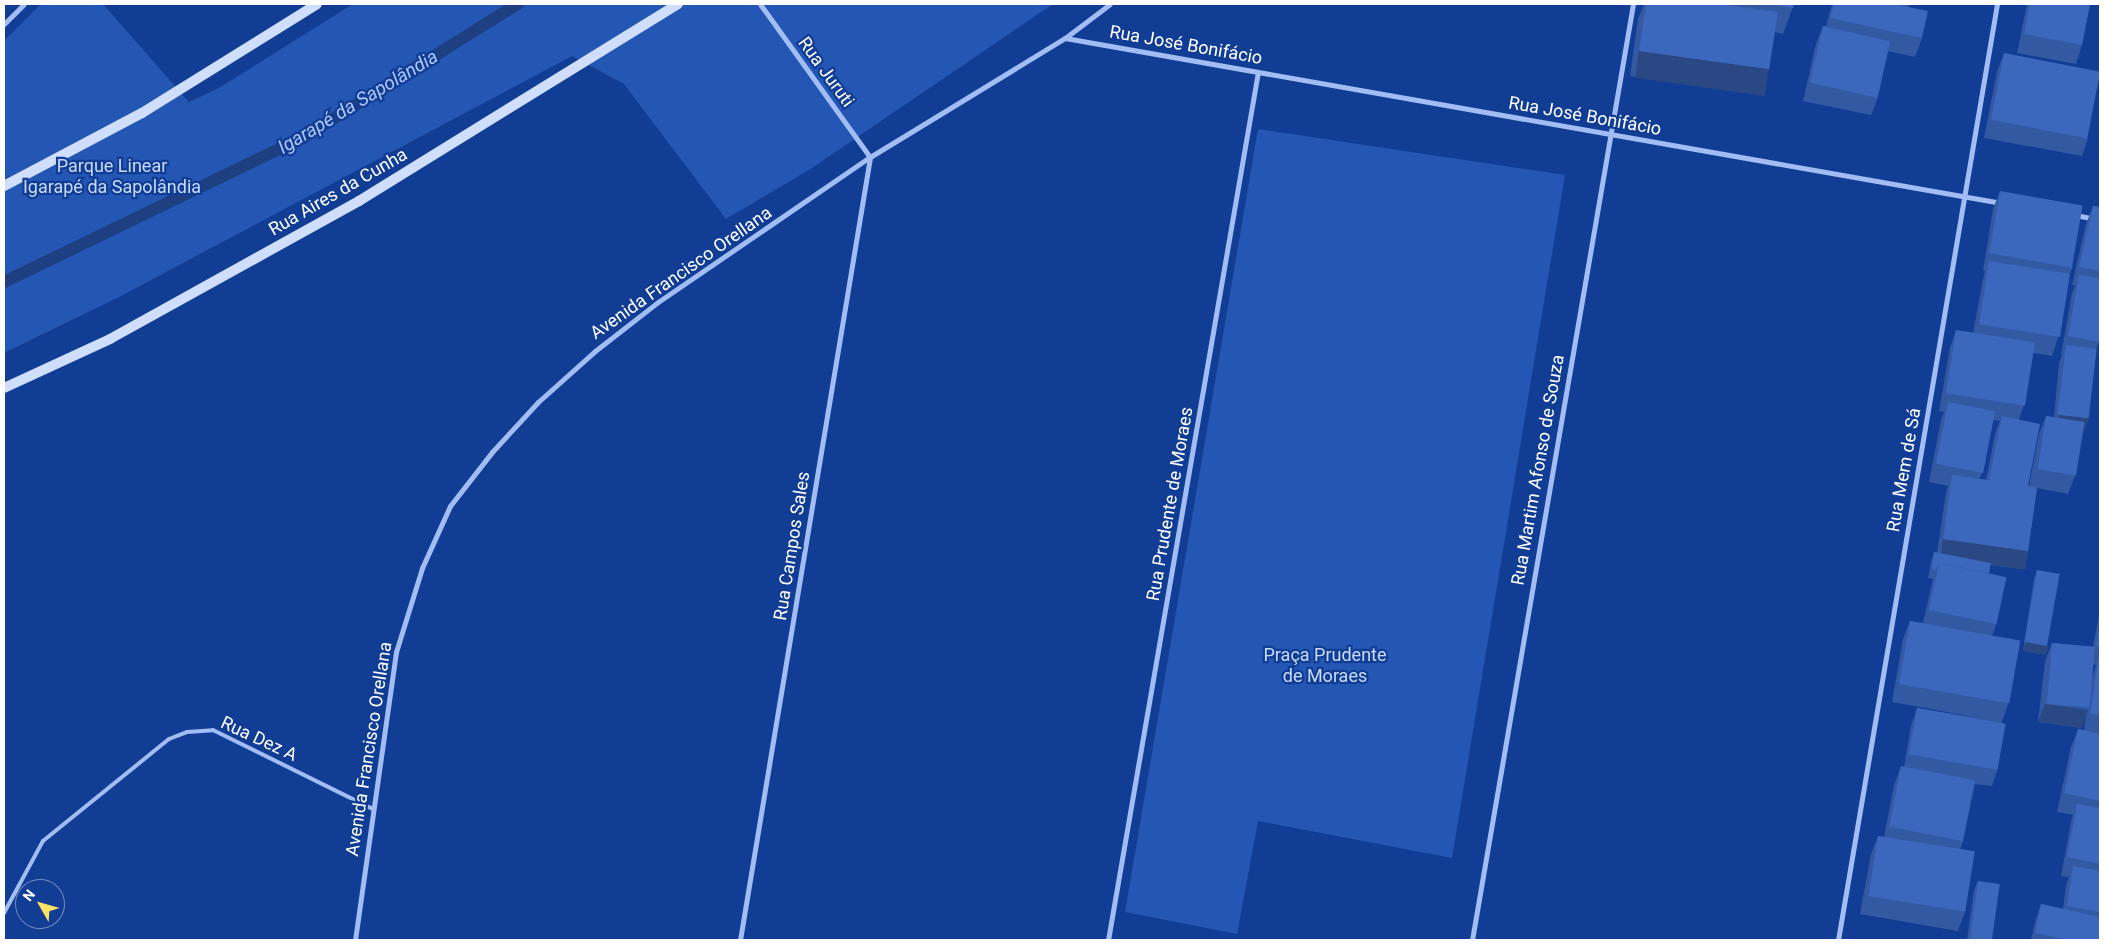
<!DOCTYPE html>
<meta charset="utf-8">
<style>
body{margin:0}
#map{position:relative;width:2104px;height:944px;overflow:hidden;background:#123d95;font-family:Roboto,sans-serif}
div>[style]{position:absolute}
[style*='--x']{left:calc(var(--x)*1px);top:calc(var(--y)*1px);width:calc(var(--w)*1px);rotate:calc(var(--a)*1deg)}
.green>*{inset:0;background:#2456b4}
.stream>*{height:12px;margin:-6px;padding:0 6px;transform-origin:6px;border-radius:6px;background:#1e3f81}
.lane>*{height:4px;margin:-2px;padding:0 2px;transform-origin:2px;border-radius:2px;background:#a1bdf3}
.street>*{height:5px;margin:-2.5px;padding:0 2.5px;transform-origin:2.5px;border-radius:2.5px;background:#a1bdf3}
.secondary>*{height:10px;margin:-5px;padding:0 5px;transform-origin:5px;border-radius:5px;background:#d0defd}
.wall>*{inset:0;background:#3359a3}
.shaded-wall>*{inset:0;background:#294884;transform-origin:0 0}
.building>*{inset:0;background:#3b67bd;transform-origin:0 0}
span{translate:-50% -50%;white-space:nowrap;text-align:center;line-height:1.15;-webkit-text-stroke:4.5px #123d95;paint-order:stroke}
.street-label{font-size:18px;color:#fff}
.park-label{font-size:18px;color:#c8dbfd}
.water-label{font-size:19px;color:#adc8fa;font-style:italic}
.frame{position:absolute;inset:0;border:5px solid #fff;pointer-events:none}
.north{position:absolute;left:15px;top:879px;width:50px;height:50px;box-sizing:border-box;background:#123d95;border:1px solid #718bbf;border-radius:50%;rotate:308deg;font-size:14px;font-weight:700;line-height:20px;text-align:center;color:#fff}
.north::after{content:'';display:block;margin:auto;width:18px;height:22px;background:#ffe263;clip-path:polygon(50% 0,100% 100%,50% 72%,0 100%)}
</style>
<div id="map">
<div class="green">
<div style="clip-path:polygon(41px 4px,103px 4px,189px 102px,219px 88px,353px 4px,1053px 4px,812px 168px,726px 219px,624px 84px,572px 56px,121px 296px,4px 353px,4px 41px)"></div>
<div style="clip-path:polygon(1258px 129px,1565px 175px,1452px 858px,1258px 821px,1237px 934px,1125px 912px)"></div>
</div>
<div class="stream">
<div style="--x:4;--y:282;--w:333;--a:-25.8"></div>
<div style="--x:304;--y:137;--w:252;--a:-31.9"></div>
</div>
<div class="lane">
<div style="--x:4;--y:913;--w:82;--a:-61.6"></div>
<div style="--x:43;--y:841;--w:162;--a:-39"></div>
<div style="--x:169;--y:739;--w:19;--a:-21"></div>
<div style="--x:187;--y:732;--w:26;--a:-4"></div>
<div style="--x:213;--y:730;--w:178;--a:26.3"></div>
</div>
<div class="street">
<div style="--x:760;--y:4;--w:188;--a:54.3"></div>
<div style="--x:4;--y:24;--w:28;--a:-45"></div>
<div style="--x:1065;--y:38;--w:951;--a:9.99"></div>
<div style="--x:2075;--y:215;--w:25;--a:11"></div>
<div style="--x:355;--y:940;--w:291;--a:-81.9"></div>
<div style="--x:396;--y:652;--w:88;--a:-72.8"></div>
<div style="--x:422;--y:568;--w:68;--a:-65.7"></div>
<div style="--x:450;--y:506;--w:68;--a:-52.1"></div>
<div style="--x:492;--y:452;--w:68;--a:-47.4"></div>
<div style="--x:538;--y:402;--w:76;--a:-41.8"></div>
<div style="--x:595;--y:351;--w:80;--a:-37.9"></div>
<div style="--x:658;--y:302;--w:257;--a:-34.4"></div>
<div style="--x:870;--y:157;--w:228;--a:-31.4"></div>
<div style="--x:1065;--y:38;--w:56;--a:-37.1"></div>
<div style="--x:740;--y:940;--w:794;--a:-80.57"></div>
<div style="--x:1108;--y:940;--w:881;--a:-80.2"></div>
<div style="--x:1472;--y:940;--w:950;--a:-80.24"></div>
<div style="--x:1838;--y:940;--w:949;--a:-80.36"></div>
</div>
<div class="secondary">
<div style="--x:4;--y:186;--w:156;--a:-27.9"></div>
<div style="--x:142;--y:113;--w:206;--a:-31.9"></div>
<div style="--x:4;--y:388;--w:117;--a:-24.8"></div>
<div style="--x:110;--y:339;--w:285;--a:-29"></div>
<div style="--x:359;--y:201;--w:375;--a:-31.7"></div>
</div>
<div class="wall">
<div style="clip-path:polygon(1644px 4px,1794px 4px,1783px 34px,1775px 32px,1769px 69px,1760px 95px,1630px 76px,1638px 19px)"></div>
<div style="clip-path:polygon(1825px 4px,1910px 4px,1908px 7px,1922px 38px,1915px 57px,1888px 51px,1878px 97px,1871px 115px,1803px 101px,1816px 44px,1823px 26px,1826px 26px,1832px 5px)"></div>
<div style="clip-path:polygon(2027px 4px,2090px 4px,2082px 45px,2076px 64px,2017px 53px)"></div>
<div style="clip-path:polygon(2004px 53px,2088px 138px,2082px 156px,1984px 138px,1997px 72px)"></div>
<div style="clip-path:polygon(evenodd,2000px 191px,2073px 266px,2070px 274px,2058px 338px,2052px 356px,2033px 353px,2024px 405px,2019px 419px,2028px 486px,2029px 486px,2039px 434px,2046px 416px,2054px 417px,2059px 363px,2062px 355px,2061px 355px,2072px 293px,2075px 285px,2072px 285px,2086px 224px,2093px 206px,2100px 207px,2100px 332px,2099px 342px,2096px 349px,2089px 418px,2082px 436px,2075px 476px,2068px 494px,2037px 488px,2028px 551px,2021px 569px,1990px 565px,1989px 573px,1996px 625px,1992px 636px,2008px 704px,2002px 722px,1998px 768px,1992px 786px,1975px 784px,1963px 841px,1960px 850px,1965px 912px,1958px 931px,1860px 914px,1871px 854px,1878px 836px,1884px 837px,1894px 785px,1901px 766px,1904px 767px,1911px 726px,1917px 708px,1985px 719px,1892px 702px,1903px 639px,1910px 621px,1923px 623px,1933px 579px,1928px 578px,1931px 562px,1934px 552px,1937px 553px,1946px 493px,1948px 486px,1929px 482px,1941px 420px,1944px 412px,1939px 411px,1950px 348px,1956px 330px,1973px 333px,1983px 279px,1985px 271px,1983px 271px,1993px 209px,2000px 191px,1993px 420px,2000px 421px,1995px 434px,1986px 480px,1979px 479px,1982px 473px,1993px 420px)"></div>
<div style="clip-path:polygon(2037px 570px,2046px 655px,2023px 651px,2034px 580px)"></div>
<div style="clip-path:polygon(evenodd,2100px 610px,2100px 940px,2031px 940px,2035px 922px,2041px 904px,2063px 909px,2066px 885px,2069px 877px,2061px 876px,2071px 822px,2073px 815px,2057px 812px,2071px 747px,2078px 729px,2084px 730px,2086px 715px,2082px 728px,2038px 722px,2045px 661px,2052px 643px,2093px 647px,2100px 610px,2093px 664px,2096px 665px,2093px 674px,2091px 687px,2093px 664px)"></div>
<div style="clip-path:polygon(1978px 881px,1992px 940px,1967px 940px,1974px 890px)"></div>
</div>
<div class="shaded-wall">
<div style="left:1639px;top:51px;width:131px;height:27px;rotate:8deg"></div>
<div style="clip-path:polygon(2059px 415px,2089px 418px,2082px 436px,2052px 433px)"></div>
<div style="left:1943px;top:539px;width:86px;height:19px;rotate:8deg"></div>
<div style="clip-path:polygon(2026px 642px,2049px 645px,2046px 655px,2023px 651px)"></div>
<div style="clip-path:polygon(2045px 704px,2088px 710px,2082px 728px,2038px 722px)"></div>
</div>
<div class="building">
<div style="clip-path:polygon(1646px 4px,1718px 4px,1778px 12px,1769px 69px,1639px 51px)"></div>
<div style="clip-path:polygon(1770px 4px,1794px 4px,1793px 8px)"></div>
<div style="clip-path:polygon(1834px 4px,1893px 4px,1928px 11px,1922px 38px,1830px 18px)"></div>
<div style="clip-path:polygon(2030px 4px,2090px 4px,2082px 45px,2024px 34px)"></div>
<div style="left:1823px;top:26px;width:69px;height:58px;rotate:13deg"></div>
<div style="left:2004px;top:53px;width:98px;height:68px;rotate:11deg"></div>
<div style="left:2000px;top:191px;width:84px;height:63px;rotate:10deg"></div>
<div style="clip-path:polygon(2093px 206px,2100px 207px,2100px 271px,2079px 267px)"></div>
<div style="left:1989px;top:261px;width:82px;height:64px;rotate:9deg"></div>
<div style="clip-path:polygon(2079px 275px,2100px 278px,2100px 332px,2099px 342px,2068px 336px)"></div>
<div style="left:1956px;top:330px;width:80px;height:64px;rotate:9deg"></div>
<div style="left:2066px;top:345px;width:31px;height:70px;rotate:7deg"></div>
<div style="left:1948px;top:402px;width:48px;height:63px;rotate:11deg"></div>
<div style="clip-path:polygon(2002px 416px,2040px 424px,2028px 486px,2037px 487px,2028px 551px,1943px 539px,1952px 475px,1989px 480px)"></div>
<div style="left:2046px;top:416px;width:39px;height:54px;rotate:9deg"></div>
<div style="clip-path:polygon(1934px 552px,1991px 563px,1989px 573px,1939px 563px,1936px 570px,1932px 569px)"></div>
<div style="left:1939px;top:563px;width:69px;height:48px;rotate:12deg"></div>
<div style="left:2037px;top:570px;width:23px;height:73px;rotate:10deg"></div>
<div style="left:1910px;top:621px;width:112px;height:64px;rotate:10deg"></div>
<div style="clip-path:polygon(2100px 623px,2100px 646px,2096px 646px)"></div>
<div style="left:2052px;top:643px;width:43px;height:61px;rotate:5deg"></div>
<div style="clip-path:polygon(2099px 656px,2100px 656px,2100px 715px,2090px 714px)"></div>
<div style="left:1917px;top:708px;width:90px;height:47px;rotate:10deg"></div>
<div style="clip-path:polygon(2078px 729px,2100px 734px,2100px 801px,2064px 793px)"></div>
<div style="left:1901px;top:766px;width:75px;height:62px;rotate:11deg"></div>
<div style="clip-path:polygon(2077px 804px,2100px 808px,2100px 864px,2067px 857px)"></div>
<div style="left:1878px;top:836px;width:98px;height:61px;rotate:9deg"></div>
<div style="clip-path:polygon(2073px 866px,2100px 871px,2100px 912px,2067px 906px)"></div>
<div style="left:1978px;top:881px;width:22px;height:60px;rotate:8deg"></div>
<div style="clip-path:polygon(2041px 904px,2100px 917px,2100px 940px,2069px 940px,2035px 933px)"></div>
</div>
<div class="street-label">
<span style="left:1186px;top:45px;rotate:10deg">Rua José Bonifácio</span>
<span style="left:826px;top:72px;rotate:54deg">Rua Juruti</span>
<span style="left:1585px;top:116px;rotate:10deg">Rua José Bonifácio</span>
<span style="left:338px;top:192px;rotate:-30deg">Rua Aires da Cunha</span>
<span style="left:681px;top:273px;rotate:-35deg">Avenida Francisco Orellana</span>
<span style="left:1538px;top:470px;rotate:-80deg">Rua Martim Afonso de Souza</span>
<span style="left:1904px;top:470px;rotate:-80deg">Rua Mem de Sá</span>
<span style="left:1170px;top:504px;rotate:-80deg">Rua Prudente de Moraes</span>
<span style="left:792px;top:546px;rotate:-81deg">Rua Campos Sales</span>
<span style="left:259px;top:739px;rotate:25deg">Rua Dez A</span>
<span style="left:369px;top:749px;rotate:-81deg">Avenida Francisco Orellana</span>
</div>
<div class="park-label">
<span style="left:112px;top:177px">Parque Linear<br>Igarapé da Sapolândia</span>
<span style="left:1325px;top:666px">Praça Prudente<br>de Moraes</span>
</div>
<div class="water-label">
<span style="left:358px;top:102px;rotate:-31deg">Igarapé da Sapolândia</span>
</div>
<div class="frame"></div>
<div class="north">N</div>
</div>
